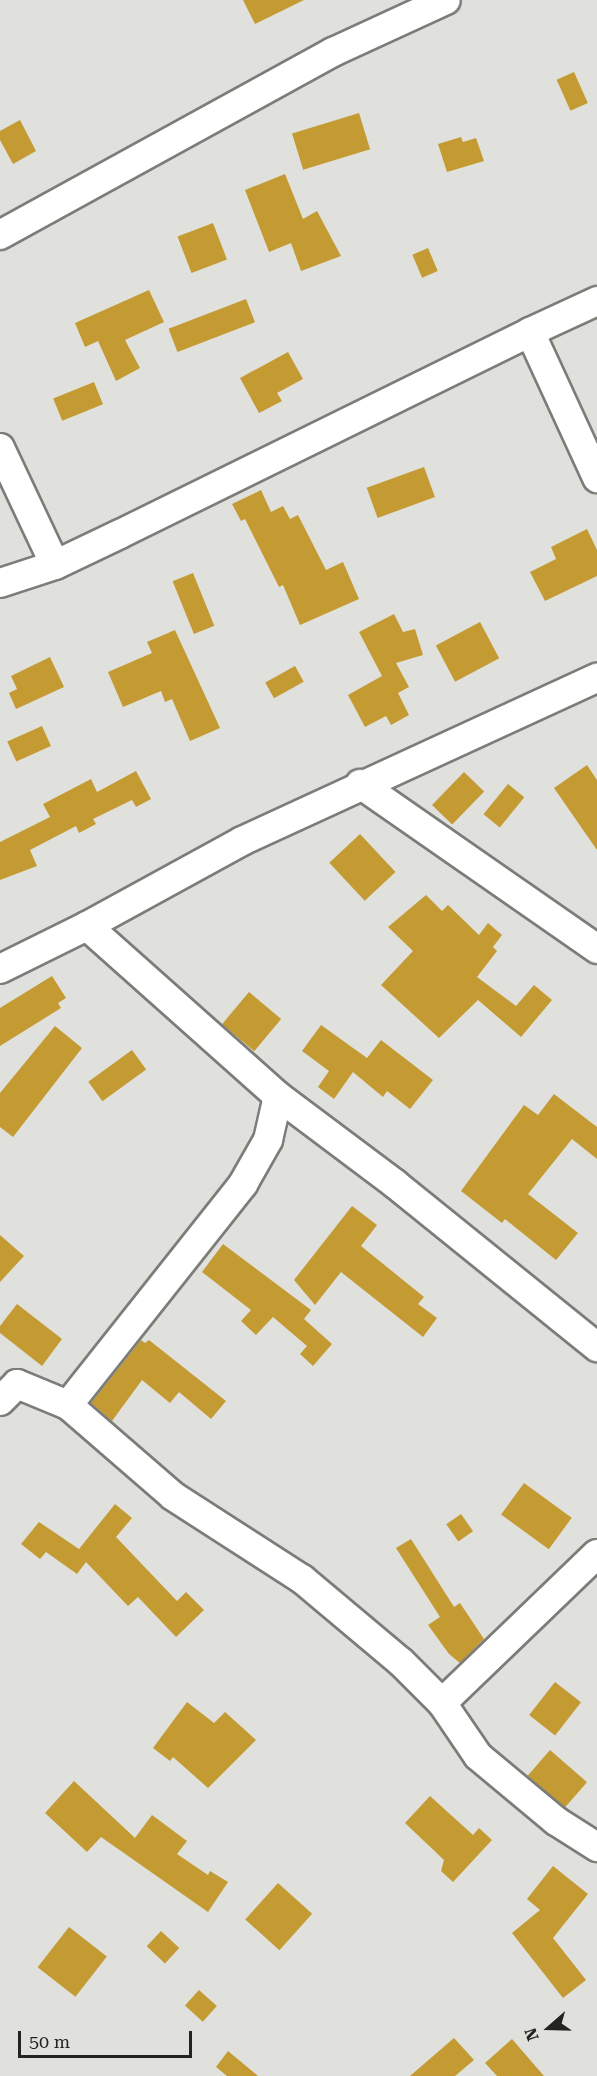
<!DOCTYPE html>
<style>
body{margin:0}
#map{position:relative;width:597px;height:2076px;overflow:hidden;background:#e0e0dc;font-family:"Roboto Serif",serif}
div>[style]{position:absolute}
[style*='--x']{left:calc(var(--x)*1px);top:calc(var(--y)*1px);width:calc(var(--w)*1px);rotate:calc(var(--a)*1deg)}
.building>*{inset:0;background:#c49b33;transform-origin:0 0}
.roads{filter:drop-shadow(2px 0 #7c7c79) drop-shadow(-2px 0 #7c7c79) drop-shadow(0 2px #7c7c79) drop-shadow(0 -2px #7c7c79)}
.minor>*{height:28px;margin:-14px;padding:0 14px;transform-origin:14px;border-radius:14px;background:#fff}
span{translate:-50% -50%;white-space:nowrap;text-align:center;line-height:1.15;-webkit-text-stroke:4.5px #e0e0dc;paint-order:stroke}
.north{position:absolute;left:519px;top:1998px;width:60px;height:60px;-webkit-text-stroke:4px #e0e0dc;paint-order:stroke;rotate:250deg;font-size:16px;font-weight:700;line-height:24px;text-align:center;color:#232322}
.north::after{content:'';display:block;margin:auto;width:21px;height:27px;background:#232322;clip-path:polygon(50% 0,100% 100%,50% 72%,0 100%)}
.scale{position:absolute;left:18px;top:2031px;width:174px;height:27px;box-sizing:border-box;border:3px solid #232322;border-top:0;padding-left:8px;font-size:18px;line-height:21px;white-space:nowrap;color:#232322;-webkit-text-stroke:4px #e0e0dc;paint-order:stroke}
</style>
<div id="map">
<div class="building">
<div style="clip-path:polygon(243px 0,304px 0,255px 24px)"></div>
<div style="left:574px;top:72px;width:34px;height:19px;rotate:66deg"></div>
<div style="left:359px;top:113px;width:38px;height:70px;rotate:73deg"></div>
<div style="clip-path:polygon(20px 120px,36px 151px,13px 164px,0 140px,0 131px)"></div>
<div style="clip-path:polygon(461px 137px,463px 142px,476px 138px,484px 161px,447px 172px,438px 144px)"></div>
<div style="clip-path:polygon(285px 174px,303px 219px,317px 211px,341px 256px,301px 271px,291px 243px,269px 252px,245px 190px)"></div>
<div style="left:213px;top:223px;width:39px;height:38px;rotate:69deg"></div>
<div style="left:428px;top:248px;width:25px;height:17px;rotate:67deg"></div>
<div style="clip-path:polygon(149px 290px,164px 322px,125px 340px,140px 368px,116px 381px,98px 341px,85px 347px,75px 323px)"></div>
<div style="left:246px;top:299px;width:25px;height:83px;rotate:69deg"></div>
<div style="clip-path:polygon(288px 352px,303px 379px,277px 393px,282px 401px,259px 413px,240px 378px)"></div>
<div style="left:94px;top:382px;width:24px;height:44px;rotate:68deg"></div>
<div style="left:424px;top:467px;width:32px;height:61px;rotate:70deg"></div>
<div style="clip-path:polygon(261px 490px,271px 512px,283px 506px,290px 519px,298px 515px,326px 570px,343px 562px,359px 599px,300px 625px,283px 585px,279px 587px,245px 519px,241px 521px,232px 504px)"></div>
<div style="clip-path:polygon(587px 529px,597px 550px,597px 576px,545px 601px,530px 572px,556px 559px,551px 547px)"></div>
<div style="left:193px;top:573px;width:57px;height:22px;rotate:68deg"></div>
<div style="clip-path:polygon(394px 614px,403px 632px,415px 629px,423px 655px,396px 663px,409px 687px,398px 693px,409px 715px,391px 725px,386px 716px,365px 727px,348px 695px,382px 676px,359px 632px)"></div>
<div style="left:480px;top:622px;width:41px;height:50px;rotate:62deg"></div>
<div style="clip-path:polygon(175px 630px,220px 728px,190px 741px,172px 699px,165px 702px,161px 691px,123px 707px,108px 672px,152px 653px,147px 642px)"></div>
<div style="clip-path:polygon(50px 657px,64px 687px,16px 709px,9px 693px,17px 689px,11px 676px)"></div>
<div style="left:295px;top:666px;width:18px;height:34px;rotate:61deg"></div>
<div style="left:42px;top:726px;width:22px;height:38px;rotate:66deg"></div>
<div style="clip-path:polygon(587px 765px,597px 780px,597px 850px,554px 788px)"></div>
<div style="clip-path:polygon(136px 771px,151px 799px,136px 807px,132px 800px,93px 819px,96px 824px,79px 833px,76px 826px,30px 850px,37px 866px,0 880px,0 842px,50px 817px,43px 804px,91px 779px,97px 792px)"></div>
<div style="left:464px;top:772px;width:28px;height:46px;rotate:44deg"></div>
<div style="left:508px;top:784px;width:21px;height:39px;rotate:39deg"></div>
<div style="left:360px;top:834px;width:52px;height:42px;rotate:47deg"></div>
<div style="clip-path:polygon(426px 895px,442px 911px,448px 905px,479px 935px,488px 923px,502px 935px,493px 947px,497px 951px,477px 977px,516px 1006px,534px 985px,552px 1000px,521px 1037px,478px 1000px,439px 1038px,381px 985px,413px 951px,388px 927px)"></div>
<div style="clip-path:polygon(52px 976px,66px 998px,58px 1003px,61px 1008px,0 1046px,0 1008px)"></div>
<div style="left:249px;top:992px;width:42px;height:42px;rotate:40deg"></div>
<div style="clip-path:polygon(321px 1025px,367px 1058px,381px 1040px,433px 1080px,410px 1109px,387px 1091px,383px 1097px,353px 1072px,334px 1099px,318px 1087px,329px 1071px,302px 1051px)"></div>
<div style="clip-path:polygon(55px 1026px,82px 1048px,13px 1137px,0 1127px,0 1093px)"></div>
<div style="left:132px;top:1050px;width:24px;height:54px;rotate:54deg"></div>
<div style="clip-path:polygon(554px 1094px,597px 1127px,597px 1159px,572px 1139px,528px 1194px,578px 1233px,556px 1260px,505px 1219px,502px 1223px,461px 1191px,524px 1105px,538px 1115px)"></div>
<div style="clip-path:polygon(352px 1206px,377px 1225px,361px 1246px,424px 1297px,418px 1304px,437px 1318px,423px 1337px,341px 1272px,315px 1305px,294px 1280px)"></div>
<div style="clip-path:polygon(0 1235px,24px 1256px,0 1282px)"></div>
<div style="clip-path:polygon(223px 1244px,311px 1310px,304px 1319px,332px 1344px,313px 1366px,300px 1354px,307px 1346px,273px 1317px,256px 1335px,241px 1321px,251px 1310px,202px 1272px)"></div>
<div style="clip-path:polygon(17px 1304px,62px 1339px,42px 1366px,0 1333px,0 1326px)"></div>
<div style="clip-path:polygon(141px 1340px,145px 1343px,149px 1340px,226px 1401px,211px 1419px,179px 1392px,170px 1403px,142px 1380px,112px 1421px,91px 1403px)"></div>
<div style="left:524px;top:1483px;width:59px;height:39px;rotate:36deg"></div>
<div style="clip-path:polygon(115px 1504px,132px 1518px,116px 1537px,177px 1601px,186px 1592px,204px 1610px,176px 1637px,138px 1597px,128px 1606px,86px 1562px,77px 1574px,46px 1552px,40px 1559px,21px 1544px,39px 1522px,79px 1549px)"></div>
<div style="left:461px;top:1514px;width:21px;height:18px;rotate:55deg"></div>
<div style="clip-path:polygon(411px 1539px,454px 1607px,460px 1603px,484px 1639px,460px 1663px,449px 1654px,428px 1625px,440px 1617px,396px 1548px)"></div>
<div style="left:555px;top:1682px;width:33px;height:42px;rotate:38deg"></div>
<div style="clip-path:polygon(187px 1702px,214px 1723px,225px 1712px,256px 1740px,208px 1788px,173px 1757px,170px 1761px,153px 1748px)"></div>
<div style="left:550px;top:1750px;width:49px;height:34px;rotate:41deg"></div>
<div style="clip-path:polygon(74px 1781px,135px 1838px,152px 1815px,187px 1841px,177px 1854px,208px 1875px,210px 1871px,228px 1882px,208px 1912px,101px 1837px,87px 1852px,45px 1813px)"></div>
<div style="clip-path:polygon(430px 1796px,473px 1835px,479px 1828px,492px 1840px,453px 1882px,441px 1871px,444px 1860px,405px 1823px)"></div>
<div style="clip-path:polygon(553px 1866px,588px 1894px,553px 1938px,586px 1980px,563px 1998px,512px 1933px,540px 1910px,527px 1899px)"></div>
<div style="left:278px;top:1883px;width:46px;height:49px;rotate:42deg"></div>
<div style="left:69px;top:1927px;width:48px;height:51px;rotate:38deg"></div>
<div style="left:161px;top:1931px;width:25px;height:21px;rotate:43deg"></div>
<div style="left:199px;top:1990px;width:24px;height:21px;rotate:42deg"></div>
<div style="clip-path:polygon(454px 2038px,474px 2060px,455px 2076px,410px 2076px)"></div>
<div style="clip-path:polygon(512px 2039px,544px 2076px,497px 2076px,485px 2063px)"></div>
<div style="clip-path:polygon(228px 2051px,258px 2076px,227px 2076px,216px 2067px)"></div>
</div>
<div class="roads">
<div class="minor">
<div style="--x:0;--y:235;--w:380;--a:-28.8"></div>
<div style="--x:333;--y:52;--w:124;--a:-24.7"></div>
<div style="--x:530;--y:332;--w:74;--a:-24.8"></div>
<div style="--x:0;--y:448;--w:129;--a:64.8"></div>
<div style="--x:0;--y:583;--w:58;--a:-18.1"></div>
<div style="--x:55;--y:565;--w:72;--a:-25.5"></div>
<div style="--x:120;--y:534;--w:457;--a:-26.2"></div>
<div style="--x:530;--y:332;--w:161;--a:65.3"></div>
<div style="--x:360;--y:784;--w:289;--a:34.8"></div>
<div style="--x:87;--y:926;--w:256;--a:41.7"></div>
<div style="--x:278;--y:1096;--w:146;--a:36.9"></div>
<div style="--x:395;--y:1184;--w:260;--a:38.9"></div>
<div style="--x:0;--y:969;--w:97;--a:-26.3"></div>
<div style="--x:87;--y:926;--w:177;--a:-28.7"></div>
<div style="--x:242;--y:841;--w:391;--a:-24.7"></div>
<div style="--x:0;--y:1401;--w:24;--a:-45"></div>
<div style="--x:17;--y:1384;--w:55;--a:22.4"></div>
<div style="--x:68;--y:1405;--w:139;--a:40.9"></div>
<div style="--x:173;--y:1496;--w:153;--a:32.8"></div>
<div style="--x:302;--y:1579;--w:129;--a:40"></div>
<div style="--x:401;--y:1662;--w:58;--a:45"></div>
<div style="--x:442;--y:1703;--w:64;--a:55.8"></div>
<div style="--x:478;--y:1756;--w:102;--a:39.8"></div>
<div style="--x:556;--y:1821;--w:49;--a:32.4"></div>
<div style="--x:68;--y:1405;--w:282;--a:-51.6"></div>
<div style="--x:243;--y:1184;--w:51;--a:-60.4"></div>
<div style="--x:268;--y:1140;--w:45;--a:-77.2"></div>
<div style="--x:442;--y:1703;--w:215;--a:-43.9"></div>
</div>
</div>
<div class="north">N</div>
<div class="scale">50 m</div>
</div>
